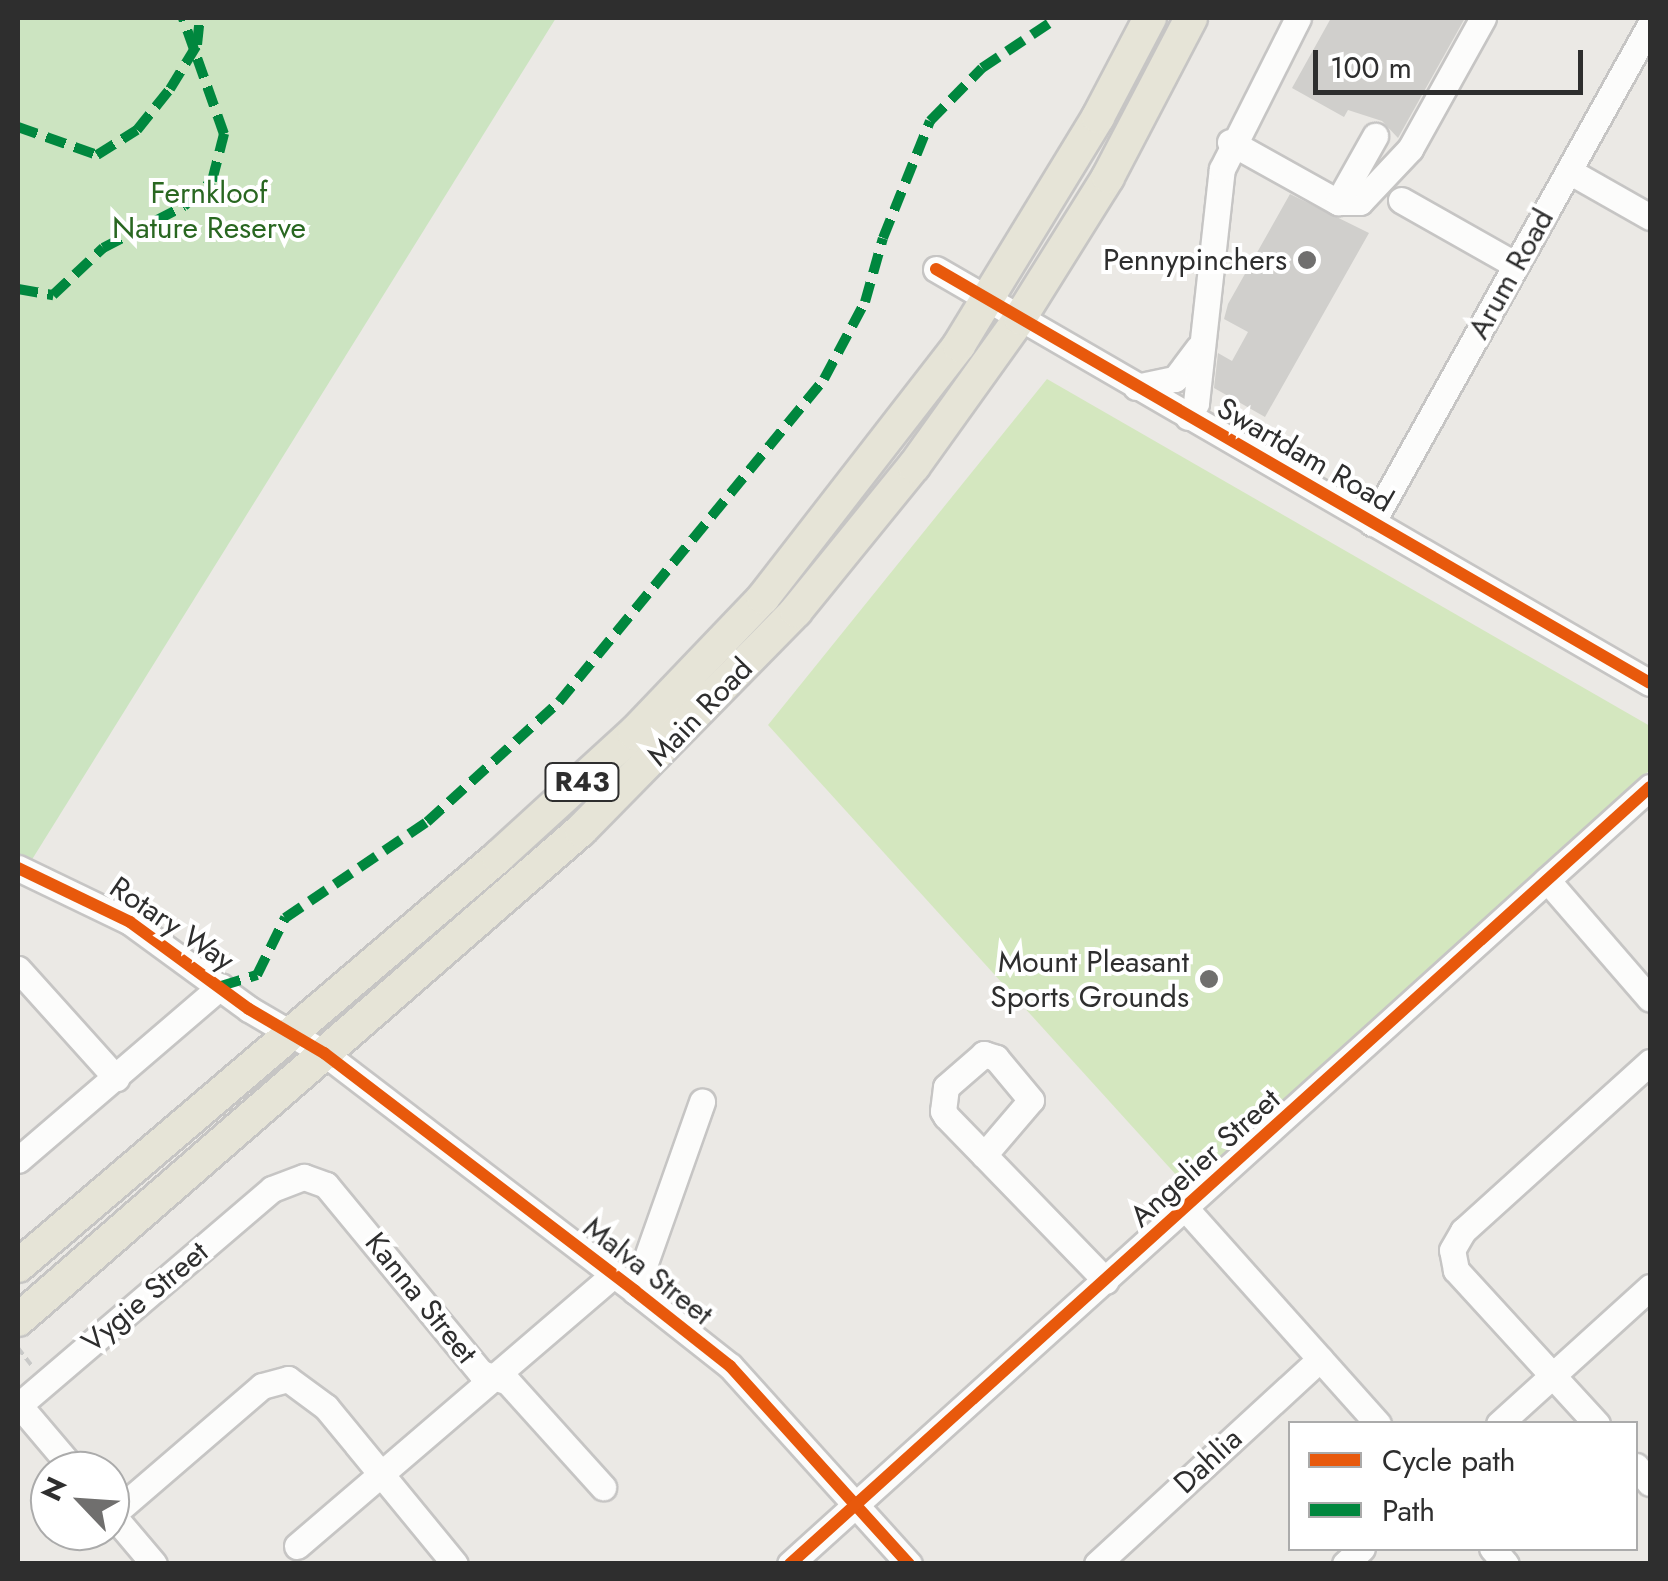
<!DOCTYPE html>
<style>
body{margin:0}
#map{position:relative;width:1668px;height:1581px;overflow:hidden;background:#ebe9e5;font-family:Jost,sans-serif}
div>[style]{position:absolute}
[style*='--x']{left:calc(var(--x)*1px);top:calc(var(--y)*1px);width:calc(var(--w)*1px);rotate:calc(var(--a)*1deg)}
.green>*{inset:0;background:#cce4c1}
.pitch>*{inset:0;background:#d4e7bf}
.building>*{inset:0;background:#d0cfcc}
.path>*{height:4px;margin-top:-2px;transform-origin:0;background:repeating-linear-gradient(90deg,#c9c9c8 0 8px,transparent 0 13px)}
.roads{filter:drop-shadow(2px 0 #c6c5c4) drop-shadow(-2px 0 #c6c5c4) drop-shadow(0 2px #c6c5c4) drop-shadow(0 -2px #c6c5c4)}
.minor>*{height:25px;margin:-12.5px;padding:0 12.5px;transform-origin:12.5px;border-radius:12.5px;background:#fcfcfb}
.major>*{height:32px;margin:-16px;padding:0 16px;transform-origin:16px;border-radius:16px;background:#e6e4d7}
.quiet>*{height:10px;margin-top:-5px;transform-origin:0;background:repeating-linear-gradient(90deg,#00873e 0 20px,transparent 0 30px)}
.cycleway>*{height:12px;margin:-6px;padding:0 6px;transform-origin:6px;border-radius:6px;background:#e8590c}
.dots>*{width:28px;height:28px;translate:-50% -50%;box-sizing:border-box;border:5px solid #fff;border-radius:50%}
span{translate:-50% -50%;white-space:nowrap;text-align:center;line-height:1.15;-webkit-text-stroke:8px #fff;paint-order:stroke}
.shield-label span{padding:2px 8px;background:#fff;border:2px solid;border-radius:8px;-webkit-text-stroke-width:0}
.shield-label{font-size:28px;color:#2e2e2e;font-weight:700}
.park-label{font-size:30px;color:#296721}
.poi-label{font-size:30px;color:#2e2e2e}
.right{translate:-100% -50%;text-align:right}
.street-label{font-size:30px;color:#2e2e2e}
.frame{position:absolute;inset:0;border:20px solid #2e2e2e;pointer-events:none}
.legend{position:absolute;left:1288px;top:1421px;width:350px;height:130px;box-sizing:border-box;background:#fff;border:2px solid #ababab;margin:0;padding:12px 18px;list-style:none;font-size:30px;color:#2e2e2e}
.legend li{display:flex;align-items:center;gap:20px;height:50px}
.legend b{width:50px;border:2px solid #ababab}
.north{position:absolute;left:30px;top:1451px;width:100px;height:100px;box-sizing:border-box;background:#fff;border:2px solid #ababab;border-radius:50%;rotate:295deg;font-size:28px;font-weight:700;line-height:40px;text-align:center;color:#2e2e2e}
.north::after{content:'';display:block;margin:auto;width:35px;height:45px;background:#706f6e;clip-path:polygon(50% 0,100% 100%,50% 72%,0 100%)}
.scale{position:absolute;left:1313px;top:50px;width:270px;height:45px;box-sizing:border-box;border:5px solid #2e2e2e;border-top:0;padding-left:12px;font-size:30px;line-height:35px;white-space:nowrap;color:#2e2e2e;-webkit-text-stroke:8px #fff;paint-order:stroke}
</style>
<div id="map">
<div class="green">
<div style="clip-path:polygon(18px 18px,556px 18px,18px 882px)"></div>
</div>
<div class="pitch">
<div style="clip-path:polygon(1047px 379px,1650px 726px,1650px 770px,1188px 1188px,768px 725px)"></div>
</div>
<div class="building">
<div style="clip-path:polygon(1331px 18px,1465px 18px,1398px 138px,1382px 121px,1348px 110px,1344px 117px,1292px 88px)"></div>
<div style="clip-path:polygon(1290px 194px,1369px 233px,1265px 417px,1214px 388px,1218px 353px,1232px 361px,1248px 332px,1224px 319px,1228px 304px)"></div>
</div>
<div class="path">
<div style="--x:18;--y:1348;--w:24;--a:52"></div>
</div>
<div class="roads">
<div class="minor">
<div style="--x:1230;--y:142;--w:124;--a:29.1"></div>
<div style="--x:1338;--y:202;--w:22;--a:0"></div>
<div style="--x:1360;--y:202;--w:73;--a:-46.7"></div>
<div style="--x:1410;--y:149;--w:150;--a:-60.9"></div>
<div style="--x:1569;--y:171;--w:93;--a:29.6"></div>
<div style="--x:1401;--y:200;--w:132;--a:29.5"></div>
<div style="--x:1338;--y:202;--w:76;--a:-60.7"></div>
<div style="--x:936;--y:269;--w:825;--a:30.11"></div>
<div style="--x:1136;--y:387;--w:40;--a:-12"></div>
<div style="--x:1175;--y:379;--w:39;--a:-53"></div>
<div style="--x:1188;--y:417;--w:16;--a:-60"></div>
<div style="--x:1196;--y:403;--w:235;--a:-83.7"></div>
<div style="--x:1222;--y:169;--w:169;--a:-63.3"></div>
<div style="--x:1372;--y:523;--w:570;--a:-60.83"></div>
<div style="--x:18;--y:868;--w:124;--a:25.7"></div>
<div style="--x:130;--y:922;--w:147;--a:36.2"></div>
<div style="--x:249;--y:1009;--w:87;--a:30.4"></div>
<div style="--x:324;--y:1053;--w:392;--a:37.4"></div>
<div style="--x:635;--y:1291;--w:121;--a:38.3"></div>
<div style="--x:730;--y:1366;--w:267;--a:47.9"></div>
<div style="--x:1547;--y:880;--w:157;--a:49.1"></div>
<div style="--x:18;--y:969;--w:147;--a:48"></div>
<div style="--x:984;--y:1155;--w:72;--a:-49.5"></div>
<div style="--x:1031;--y:1100;--w:55;--a:-129.8"></div>
<div style="--x:996;--y:1058;--w:13;--a:-162"></div>
<div style="--x:984;--y:1054;--w:50;--a:139"></div>
<div style="--x:946;--y:1087;--w:24;--a:97"></div>
<div style="--x:943;--y:1111;--w:6;--a:59"></div>
<div style="--x:946;--y:1116;--w:54;--a:45.7"></div>
<div style="--x:984;--y:1155;--w:175;--a:45.9"></div>
<div style="--x:18;--y:1160;--w:267;--a:-40.6"></div>
<div style="--x:1186;--y:1209;--w:288;--a:48.2"></div>
<div style="--x:635;--y:1291;--w:201;--a:-70.5"></div>
<div style="--x:19;--y:1405;--w:87;--a:49.7"></div>
<div style="--x:18;--y:1406;--w:334;--a:-40.5"></div>
<div style="--x:272;--y:1189;--w:34;--a:-21"></div>
<div style="--x:304;--y:1177;--w:23;--a:20"></div>
<div style="--x:326;--y:1185;--w:244;--a:50.5"></div>
<div style="--x:481;--y:1373;--w:28;--a:18"></div>
<div style="--x:508;--y:1382;--w:142;--a:47.9"></div>
<div style="--x:1499;--y:1424;--w:204;--a:-42.2"></div>
<div style="--x:1597;--y:1424;--w:209;--a:-132.5"></div>
<div style="--x:1456;--y:1270;--w:20;--a:-101"></div>
<div style="--x:1452;--y:1250;--w:22;--a:-60"></div>
<div style="--x:1463;--y:1231;--w:252;--a:-42.1"></div>
<div style="--x:1636;--y:1466;--w:22;--a:51"></div>
<div style="--x:110;--y:1512;--w:68;--a:49.8"></div>
<div style="--x:112;--y:1515;--w:198;--a:-40.7"></div>
<div style="--x:262;--y:1386;--w:27;--a:-15"></div>
<div style="--x:288;--y:1379;--w:47;--a:36.4"></div>
<div style="--x:326;--y:1407;--w:203;--a:50.6"></div>
<div style="--x:297;--y:1546;--w:416;--a:-40.6"></div>
<div style="--x:1492;--y:1548;--w:21;--a:49"></div>
<div style="--x:790;--y:1564;--w:1159;--a:-42.1"></div>
<div style="--x:1097;--y:1564;--w:303;--a:-42.6"></div>
<div style="--x:1345;--y:1564;--w:23;--a:-43"></div>
</div>
<div class="major">
<div style="--x:18;--y:1266;--w:631;--a:-40.43"></div>
<div style="--x:498;--y:857;--w:184;--a:-42.4"></div>
<div style="--x:634;--y:733;--w:187;--a:-46.3"></div>
<div style="--x:763;--y:598;--w:320;--a:-52.2"></div>
<div style="--x:959;--y:345;--w:267;--a:-58.6"></div>
<div style="--x:1098;--y:117;--w:112;--a:-62.3"></div>
<div style="--x:18;--y:1320;--w:746;--a:-41.03"></div>
<div style="--x:581;--y:830;--w:307;--a:-45.5"></div>
<div style="--x:796;--y:611;--w:187;--a:-50.9"></div>
<div style="--x:914;--y:466;--w:182;--a:-54.4"></div>
<div style="--x:1020;--y:318;--w:166;--a:-58"></div>
<div style="--x:1108;--y:177;--w:179;--a:-62.4"></div>
</div>
</div>
<div class="quiet">
<div style="--x:18;--y:127;--w:84;--a:19.5"></div>
<div style="--x:97;--y:155;--w:47;--a:-32"></div>
<div style="--x:137;--y:130;--w:53;--a:-51.2"></div>
<div style="--x:170;--y:89;--w:52;--a:-58.5"></div>
<div style="--x:197;--y:45;--w:27;--a:-84"></div>
<div style="--x:18;--y:289;--w:36;--a:10"></div>
<div style="--x:53;--y:295;--w:69;--a:-43.2"></div>
<div style="--x:103;--y:248;--w:91;--a:-27.4"></div>
<div style="--x:184;--y:206;--w:38;--a:-42"></div>
<div style="--x:212;--y:181;--w:49;--a:-75.7"></div>
<div style="--x:224;--y:134;--w:123;--a:-109.5"></div>
<div style="--x:221;--y:986;--w:38;--a:-17"></div>
<div style="--x:257;--y:975;--w:64;--a:-63.8"></div>
<div style="--x:285;--y:918;--w:171;--a:-34.1"></div>
<div style="--x:427;--y:822;--w:178;--a:-42.3"></div>
<div style="--x:559;--y:702;--w:418;--a:-50.6"></div>
<div style="--x:824;--y:379;--w:87;--a:-62"></div>
<div style="--x:865;--y:302;--w:66;--a:-74.3"></div>
<div style="--x:883;--y:238;--w:126;--a:-68.1"></div>
<div style="--x:930;--y:121;--w:74;--a:-45.5"></div>
<div style="--x:982;--y:68;--w:90;--a:-33.7"></div>
</div>
<div class="cycleway">
<div style="--x:936;--y:269;--w:825;--a:30.11"></div>
<div style="--x:18;--y:868;--w:124;--a:25.7"></div>
<div style="--x:130;--y:922;--w:147;--a:36.2"></div>
<div style="--x:249;--y:1009;--w:87;--a:30.4"></div>
<div style="--x:324;--y:1053;--w:392;--a:37.4"></div>
<div style="--x:635;--y:1291;--w:121;--a:38.3"></div>
<div style="--x:730;--y:1366;--w:267;--a:47.9"></div>
<div style="--x:790;--y:1564;--w:1159;--a:-42.1"></div>
</div>
<div class="dots">
<div style="left:1307px;top:260px;background:#706f6e"></div>
<div style="left:1209px;top:979px;background:#706f6e"></div>
</div>
<div class="shield-label">
<span style="left:582px;top:782px">R43</span>
</div>
<div class="park-label">
<span style="left:209px;top:210px">Fernkloof<br>Nature Reserve</span>
</div>
<div class="poi-label">
<span class="right" style="left:1287px;top:260px">Pennypinchers</span>
<span class="right" style="left:1189px;top:979px">Mount Pleasant<br>Sports Grounds</span>
</div>
<div class="street-label">
<span style="left:1511px;top:274px;rotate:-61deg">Arum Road</span>
<span style="left:1305px;top:455px;rotate:30deg">Swartdam Road</span>
<span style="left:700px;top:712px;rotate:-46deg">Main Road</span>
<span style="left:172px;top:924px;rotate:34deg">Rotary Way</span>
<span style="left:1205px;top:1158px;rotate:-42deg">Angelier Street</span>
<span style="left:648px;top:1271px;rotate:38deg">Malva Street</span>
<span style="left:145px;top:1297px;rotate:-40deg">Vygie Street</span>
<span style="left:421px;top:1298px;rotate:51deg">Kanna Street</span>
<span style="left:1208px;top:1461px;rotate:-43deg">Dahlia</span>
</div>
<div class="frame"></div>
<ul class="legend">
<li><b style="height:12px;background:#e8590c"></b>Cycle path</li>
<li><b style="height:12px;background:#00873e"></b>Path</li>
</ul>
<div class="north">N</div>
<div class="scale">100 m</div>
</div>
